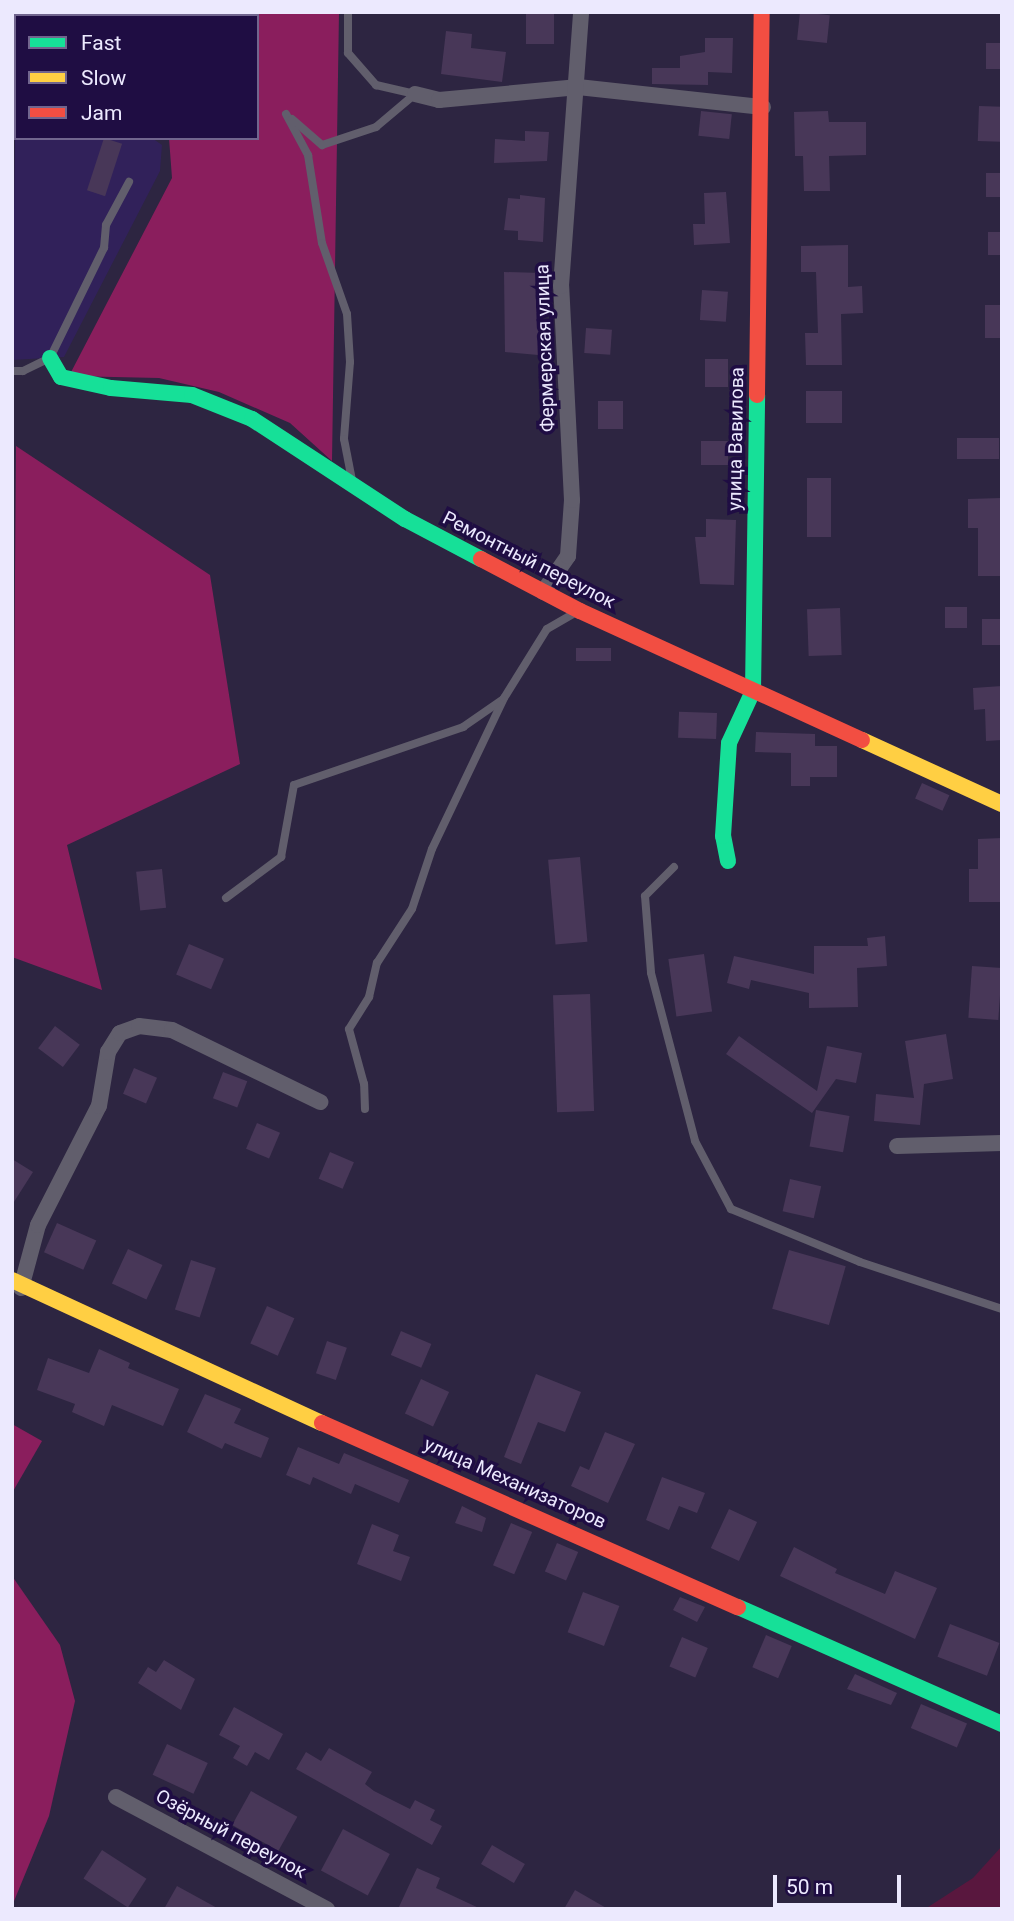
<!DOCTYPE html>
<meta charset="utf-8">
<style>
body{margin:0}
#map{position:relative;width:1014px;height:1921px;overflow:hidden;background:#2d2541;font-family:Roboto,sans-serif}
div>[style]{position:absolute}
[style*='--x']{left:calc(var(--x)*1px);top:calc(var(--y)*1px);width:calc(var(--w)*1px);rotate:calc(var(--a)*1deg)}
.built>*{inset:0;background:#31215a}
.green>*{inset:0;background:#59173e}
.forest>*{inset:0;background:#8a1e5d}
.building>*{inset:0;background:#483758;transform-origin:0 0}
.lane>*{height:8px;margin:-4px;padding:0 4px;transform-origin:4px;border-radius:4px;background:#615e6c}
.street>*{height:16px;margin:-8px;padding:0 8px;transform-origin:8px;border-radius:8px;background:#615e6c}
.fast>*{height:16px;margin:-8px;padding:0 8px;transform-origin:8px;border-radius:8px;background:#16e098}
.slow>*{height:16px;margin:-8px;padding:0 8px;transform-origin:8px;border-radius:8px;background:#ffcf43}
.jam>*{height:16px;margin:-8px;padding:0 8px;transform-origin:8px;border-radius:8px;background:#f24e42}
span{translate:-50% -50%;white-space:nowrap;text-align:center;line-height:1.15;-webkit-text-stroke:7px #1f0d43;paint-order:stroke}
.street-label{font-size:19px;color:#ece9fe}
.frame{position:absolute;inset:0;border:14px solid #ece9fe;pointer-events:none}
.legend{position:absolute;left:14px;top:14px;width:245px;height:126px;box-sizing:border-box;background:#1f0d43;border:2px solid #71658e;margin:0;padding:9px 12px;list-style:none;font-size:21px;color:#ece9fe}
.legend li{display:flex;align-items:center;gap:14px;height:35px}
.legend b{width:35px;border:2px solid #71658e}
.scale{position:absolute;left:773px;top:1875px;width:128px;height:32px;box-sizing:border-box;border:4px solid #ece9fe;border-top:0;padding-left:9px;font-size:21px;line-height:24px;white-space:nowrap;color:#ece9fe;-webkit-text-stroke:5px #1f0d43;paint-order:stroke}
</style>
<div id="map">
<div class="built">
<div style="clip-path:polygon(16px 63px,16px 138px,152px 138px,162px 145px,160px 171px,64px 357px,12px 360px)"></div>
</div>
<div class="green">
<div style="clip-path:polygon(1002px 1846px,1002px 1909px,925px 1909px,973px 1878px)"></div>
</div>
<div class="forest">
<div style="clip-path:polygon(99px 12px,339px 12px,332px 461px,290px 423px,219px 392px,159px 378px,69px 376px,172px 178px,169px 138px,257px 138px,257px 16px)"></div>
<div style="clip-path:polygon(16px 446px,210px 575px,240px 764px,67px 845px,102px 990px,12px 957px)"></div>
<div style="clip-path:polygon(12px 1424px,42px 1441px,12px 1493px)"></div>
<div style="clip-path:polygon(12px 1576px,60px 1645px,75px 1701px,49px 1816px,12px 1906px)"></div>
</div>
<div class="building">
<div style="left:526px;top:12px;width:28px;height:32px"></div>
<div style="left:800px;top:12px;width:30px;height:28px;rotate:6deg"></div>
<div style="clip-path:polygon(446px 31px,472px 34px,471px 48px,506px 52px,502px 82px,441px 74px)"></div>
<div style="clip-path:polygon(705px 38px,733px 38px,732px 73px,708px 72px,708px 85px,652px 84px,652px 68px,680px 68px,680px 56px,705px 52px)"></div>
<div style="left:1002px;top:43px;width:26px;height:16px;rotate:90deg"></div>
<div style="left:979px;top:106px;width:23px;height:35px;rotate:2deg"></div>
<div style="left:701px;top:111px;width:31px;height:25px;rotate:6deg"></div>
<div style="clip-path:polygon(828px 111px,829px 122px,866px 122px,866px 155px,829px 156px,830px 191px,804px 191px,803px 156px,795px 156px,794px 112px)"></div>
<div style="clip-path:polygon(525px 131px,549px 132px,547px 161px,494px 163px,495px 139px,525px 141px)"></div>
<div style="left:104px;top:138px;width:19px;height:55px;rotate:18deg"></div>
<div style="left:986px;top:173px;width:16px;height:24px"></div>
<div style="clip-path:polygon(726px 192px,730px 243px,694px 245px,693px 224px,705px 224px,704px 193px)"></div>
<div style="clip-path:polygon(520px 195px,545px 198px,543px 242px,518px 240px,518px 231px,504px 230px,508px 198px,520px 199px)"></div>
<div style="left:988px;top:232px;width:14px;height:23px"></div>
<div style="clip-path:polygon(848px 245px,848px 287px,862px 286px,863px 313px,841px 314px,842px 365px,806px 365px,805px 333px,818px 333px,816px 272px,801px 272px,801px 246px)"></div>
<div style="clip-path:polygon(504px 272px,542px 273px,538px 355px,505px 352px)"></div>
<div style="left:702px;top:290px;width:26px;height:30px;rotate:4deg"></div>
<div style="left:1002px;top:305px;width:33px;height:17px;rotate:90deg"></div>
<div style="left:586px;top:328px;width:26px;height:25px;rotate:4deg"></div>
<div style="left:728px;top:359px;width:28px;height:23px;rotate:90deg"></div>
<div style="left:806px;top:391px;width:36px;height:32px"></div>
<div style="left:598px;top:401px;width:25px;height:28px"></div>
<div style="left:957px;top:438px;width:42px;height:21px"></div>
<div style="left:728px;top:441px;width:24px;height:27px;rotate:90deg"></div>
<div style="left:807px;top:478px;width:24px;height:59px"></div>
<div style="clip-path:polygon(1001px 498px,1002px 576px,978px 576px,978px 528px,968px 528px,968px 499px)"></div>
<div style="clip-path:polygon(706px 519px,736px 520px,734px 585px,700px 584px,695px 537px,706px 537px)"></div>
<div style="left:967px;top:607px;width:21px;height:22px;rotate:90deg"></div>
<div style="left:840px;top:608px;width:47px;height:33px;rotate:88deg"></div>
<div style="left:982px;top:619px;width:20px;height:26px"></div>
<div style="left:576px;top:648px;width:35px;height:13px"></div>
<div style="clip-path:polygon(1002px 686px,1002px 740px,986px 741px,985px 709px,974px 710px,973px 688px)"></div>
<div style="left:717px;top:713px;width:26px;height:38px;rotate:92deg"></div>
<div style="clip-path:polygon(756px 732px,815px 734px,815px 746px,837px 746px,837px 777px,810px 777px,810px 786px,791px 786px,791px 753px,755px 752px)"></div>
<div style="left:922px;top:783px;width:30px;height:17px;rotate:24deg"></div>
<div style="clip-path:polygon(1002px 838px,1002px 902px,969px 902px,969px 869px,978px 869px,978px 839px)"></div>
<div style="left:580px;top:857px;width:85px;height:32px;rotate:85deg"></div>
<div style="left:162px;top:869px;width:39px;height:26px;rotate:84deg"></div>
<div style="clip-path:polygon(885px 936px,887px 966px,857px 968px,858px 1007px,809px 1008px,809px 993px,751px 980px,749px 989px,727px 983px,734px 956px,814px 974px,814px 946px,868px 946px,867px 938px)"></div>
<div style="left:189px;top:944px;width:38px;height:33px;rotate:23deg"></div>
<div style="left:704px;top:954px;width:58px;height:36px;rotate:82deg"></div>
<div style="left:972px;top:966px;width:30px;height:52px;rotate:4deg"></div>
<div style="left:590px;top:994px;width:117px;height:37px;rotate:88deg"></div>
<div style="left:55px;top:1026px;width:31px;height:28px;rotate:37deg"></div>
<div style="clip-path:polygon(946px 1034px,953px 1079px,924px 1084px,920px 1125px,874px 1121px,876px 1094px,914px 1098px,905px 1041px)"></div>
<div style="clip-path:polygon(739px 1036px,817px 1091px,827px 1046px,862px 1053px,856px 1083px,836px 1079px,812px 1113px,726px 1054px)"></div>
<div style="left:134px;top:1068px;width:25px;height:28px;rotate:23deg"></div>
<div style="left:223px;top:1072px;width:26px;height:28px;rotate:21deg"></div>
<div style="left:816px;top:1110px;width:34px;height:37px;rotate:10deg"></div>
<div style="left:257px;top:1123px;width:25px;height:28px;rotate:23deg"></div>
<div style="left:330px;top:1152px;width:26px;height:29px;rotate:23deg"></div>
<div style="clip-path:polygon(12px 1159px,33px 1172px,12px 1205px)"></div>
<div style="left:790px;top:1179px;width:32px;height:33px;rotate:13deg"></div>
<div style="left:57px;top:1223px;width:43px;height:32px;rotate:24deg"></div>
<div style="left:128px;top:1249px;width:38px;height:38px;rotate:25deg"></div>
<div style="left:789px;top:1250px;width:59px;height:61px;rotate:16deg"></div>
<div style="left:191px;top:1260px;width:26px;height:52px;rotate:18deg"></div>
<div style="left:267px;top:1306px;width:30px;height:41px;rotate:24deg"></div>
<div style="left:401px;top:1331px;width:33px;height:26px;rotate:23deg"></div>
<div style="left:327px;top:1341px;width:21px;height:34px;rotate:19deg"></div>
<div style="clip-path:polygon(99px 1349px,130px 1363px,128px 1368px,179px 1389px,163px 1426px,112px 1405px,104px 1426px,72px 1412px,75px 1404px,37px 1390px,48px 1358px,89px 1373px)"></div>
<div style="clip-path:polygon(536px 1374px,581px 1392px,565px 1432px,538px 1422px,521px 1464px,504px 1457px)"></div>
<div style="left:421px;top:1379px;width:31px;height:38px;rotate:25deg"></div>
<div style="clip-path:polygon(205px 1394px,241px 1409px,234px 1423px,269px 1438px,261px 1458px,225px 1443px,222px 1449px,187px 1432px)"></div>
<div style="clip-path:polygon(605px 1432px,635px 1444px,608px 1503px,571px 1486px,580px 1466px,589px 1470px)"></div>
<div style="clip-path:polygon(298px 1447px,339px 1464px,344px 1453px,409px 1480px,399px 1503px,355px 1484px,351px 1494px,313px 1477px,310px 1485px,286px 1475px)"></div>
<div style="clip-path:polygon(662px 1477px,705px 1493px,697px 1513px,679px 1506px,669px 1530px,646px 1520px)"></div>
<div style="clip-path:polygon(462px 1506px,486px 1518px,482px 1532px,455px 1523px)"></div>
<div style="left:729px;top:1509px;width:31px;height:43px;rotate:25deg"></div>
<div style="left:511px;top:1523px;width:23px;height:46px;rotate:23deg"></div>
<div style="clip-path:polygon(372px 1524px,399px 1535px,393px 1551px,410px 1557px,401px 1581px,357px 1564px)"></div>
<div style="left:557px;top:1543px;width:23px;height:31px;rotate:23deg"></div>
<div style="clip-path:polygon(794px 1547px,837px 1569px,835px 1573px,885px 1594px,895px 1571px,937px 1588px,915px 1639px,780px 1576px)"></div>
<div style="left:583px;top:1592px;width:39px;height:43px;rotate:21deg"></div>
<div style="clip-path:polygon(680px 1597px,705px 1607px,697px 1622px,673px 1610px)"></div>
<div style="left:950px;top:1624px;width:53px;height:35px;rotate:21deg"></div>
<div style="left:766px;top:1635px;width:28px;height:35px;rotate:23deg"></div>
<div style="left:682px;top:1637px;width:28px;height:32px;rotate:23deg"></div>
<div style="clip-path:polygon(164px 1660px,195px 1679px,181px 1710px,138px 1683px,148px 1667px,156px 1672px)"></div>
<div style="clip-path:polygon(855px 1674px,897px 1693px,891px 1705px,847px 1689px)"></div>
<div style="left:921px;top:1704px;width:50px;height:26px;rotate:23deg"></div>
<div style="clip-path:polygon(234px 1707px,283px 1734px,269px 1760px,255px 1752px,247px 1766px,233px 1758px,240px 1746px,219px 1735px)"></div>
<div style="left:167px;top:1744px;width:45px;height:34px;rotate:25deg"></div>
<div style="clip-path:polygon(329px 1748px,372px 1772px,365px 1784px,374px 1791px,410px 1809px,415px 1800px,435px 1810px,430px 1820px,442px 1826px,432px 1845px,296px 1769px,306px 1752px,321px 1761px)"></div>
<div style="left:251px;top:1791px;width:53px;height:39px;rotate:29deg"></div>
<div style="left:343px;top:1829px;width:53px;height:47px;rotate:28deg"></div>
<div style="left:492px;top:1845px;width:38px;height:22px;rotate:30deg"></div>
<div style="left:102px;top:1850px;width:53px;height:34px;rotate:33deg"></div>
<div style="clip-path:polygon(417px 1868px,440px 1878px,436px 1888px,481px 1909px,398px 1909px)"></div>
<div style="clip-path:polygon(177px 1886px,219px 1909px,164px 1909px)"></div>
<div style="clip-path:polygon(575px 1890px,608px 1909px,564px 1909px)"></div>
</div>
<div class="lane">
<div style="--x:348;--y:12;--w:41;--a:90"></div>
<div style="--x:348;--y:53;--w:43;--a:48.8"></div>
<div style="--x:376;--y:85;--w:40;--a:13"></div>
<div style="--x:286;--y:114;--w:47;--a:61.8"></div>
<div style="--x:308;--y:155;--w:89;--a:81"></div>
<div style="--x:322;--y:243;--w:75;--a:70.6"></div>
<div style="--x:347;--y:314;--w:48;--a:86.4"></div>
<div style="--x:350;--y:362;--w:77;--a:94.5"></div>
<div style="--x:344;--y:439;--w:42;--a:79"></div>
<div style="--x:292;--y:119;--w:40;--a:41"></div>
<div style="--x:322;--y:145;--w:57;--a:-18.4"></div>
<div style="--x:376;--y:127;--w:51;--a:-40.2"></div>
<div style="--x:12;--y:371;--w:11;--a:0"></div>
<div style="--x:23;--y:371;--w:30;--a:-26"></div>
<div style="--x:50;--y:358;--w:123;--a:-63.9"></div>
<div style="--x:104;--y:248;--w:23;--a:-85"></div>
<div style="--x:106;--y:225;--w:49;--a:-61.9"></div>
<div style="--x:674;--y:867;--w:41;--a:135"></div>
<div style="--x:645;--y:896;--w:77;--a:85.5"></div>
<div style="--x:651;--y:973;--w:174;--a:75.3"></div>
<div style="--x:695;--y:1141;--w:77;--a:62.1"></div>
<div style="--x:731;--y:1209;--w:139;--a:22.3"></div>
<div style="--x:860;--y:1262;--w:150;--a:18.3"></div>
<div style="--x:226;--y:898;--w:69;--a:-36.7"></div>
<div style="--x:281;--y:857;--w:73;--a:-79.8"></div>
<div style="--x:294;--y:785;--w:179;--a:-18.9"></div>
<div style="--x:463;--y:727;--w:47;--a:-34.7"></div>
<div style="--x:365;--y:1109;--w:25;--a:-92"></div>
<div style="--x:364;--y:1084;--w:57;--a:-105.3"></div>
<div style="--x:349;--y:1029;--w:38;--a:-58"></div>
<div style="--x:369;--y:997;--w:35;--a:-77"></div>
<div style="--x:377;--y:963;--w:64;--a:-57.1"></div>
<div style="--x:412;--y:909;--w:63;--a:-71.6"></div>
<div style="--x:432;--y:849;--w:167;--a:-64.5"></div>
<div style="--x:504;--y:698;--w:81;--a:-58.1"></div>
<div style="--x:547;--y:629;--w:34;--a:-30"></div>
</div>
<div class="street">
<div style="--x:415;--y:94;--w:25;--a:14"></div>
<div style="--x:439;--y:100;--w:140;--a:-5.3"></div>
<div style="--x:578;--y:87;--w:186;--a:6.2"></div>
<div style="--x:543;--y:592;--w:44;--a:-55.2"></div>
<div style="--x:568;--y:556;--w:56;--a:-85.9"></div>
<div style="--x:572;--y:500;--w:214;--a:-92.9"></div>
<div style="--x:561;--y:286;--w:275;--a:-85.8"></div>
<div style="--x:897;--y:1146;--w:105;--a:-1.6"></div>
<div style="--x:21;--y:1288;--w:65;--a:-74.9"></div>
<div style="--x:38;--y:1225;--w:134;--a:-62.9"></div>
<div style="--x:99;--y:1106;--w:55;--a:-80.5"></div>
<div style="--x:108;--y:1052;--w:22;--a:-58"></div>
<div style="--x:120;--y:1033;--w:20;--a:-20"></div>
<div style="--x:139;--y:1026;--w:33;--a:7"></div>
<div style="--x:172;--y:1030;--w:165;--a:25.9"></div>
<div style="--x:116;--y:1797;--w:239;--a:28"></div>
</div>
<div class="fast">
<div style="--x:50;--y:358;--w:22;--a:60"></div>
<div style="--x:61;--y:377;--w:51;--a:12.4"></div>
<div style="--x:111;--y:388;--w:81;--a:4.9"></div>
<div style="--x:192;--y:395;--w:65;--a:21.8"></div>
<div style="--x:252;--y:419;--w:183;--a:33.2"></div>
<div style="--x:405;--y:519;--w:86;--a:27.8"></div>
<div style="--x:728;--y:861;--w:25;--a:-101"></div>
<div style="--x:723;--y:836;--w:93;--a:-86.3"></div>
<div style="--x:729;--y:743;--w:57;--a:-65.2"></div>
<div style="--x:753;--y:691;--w:296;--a:-89.2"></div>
<div style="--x:738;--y:1607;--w:289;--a:23.9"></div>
</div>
<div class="slow">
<div style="--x:862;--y:740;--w:154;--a:24.6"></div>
<div style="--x:12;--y:1280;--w:341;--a:24.8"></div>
</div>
<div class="jam">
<div style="--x:757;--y:395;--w:383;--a:-89.3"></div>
<div style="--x:481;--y:559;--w:112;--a:27.7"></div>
<div style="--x:580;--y:611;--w:310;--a:24.6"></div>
<div style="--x:322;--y:1423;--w:455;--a:23.9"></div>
</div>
<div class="street-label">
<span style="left:545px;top:348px;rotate:-92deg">Фермерская улица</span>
<span style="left:736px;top:439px;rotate:-89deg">улица Вавилова</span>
<span style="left:529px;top:560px;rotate:27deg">Ремонтный переулок</span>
<span style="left:515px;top:1483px;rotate:24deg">улица Механизаторов</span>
<span style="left:231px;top:1834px;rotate:28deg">Озёрный переулок</span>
</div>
<div class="frame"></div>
<ul class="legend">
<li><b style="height:9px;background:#16e098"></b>Fast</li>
<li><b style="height:9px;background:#ffcf43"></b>Slow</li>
<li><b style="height:9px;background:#f24e42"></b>Jam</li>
</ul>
<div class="scale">50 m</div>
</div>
